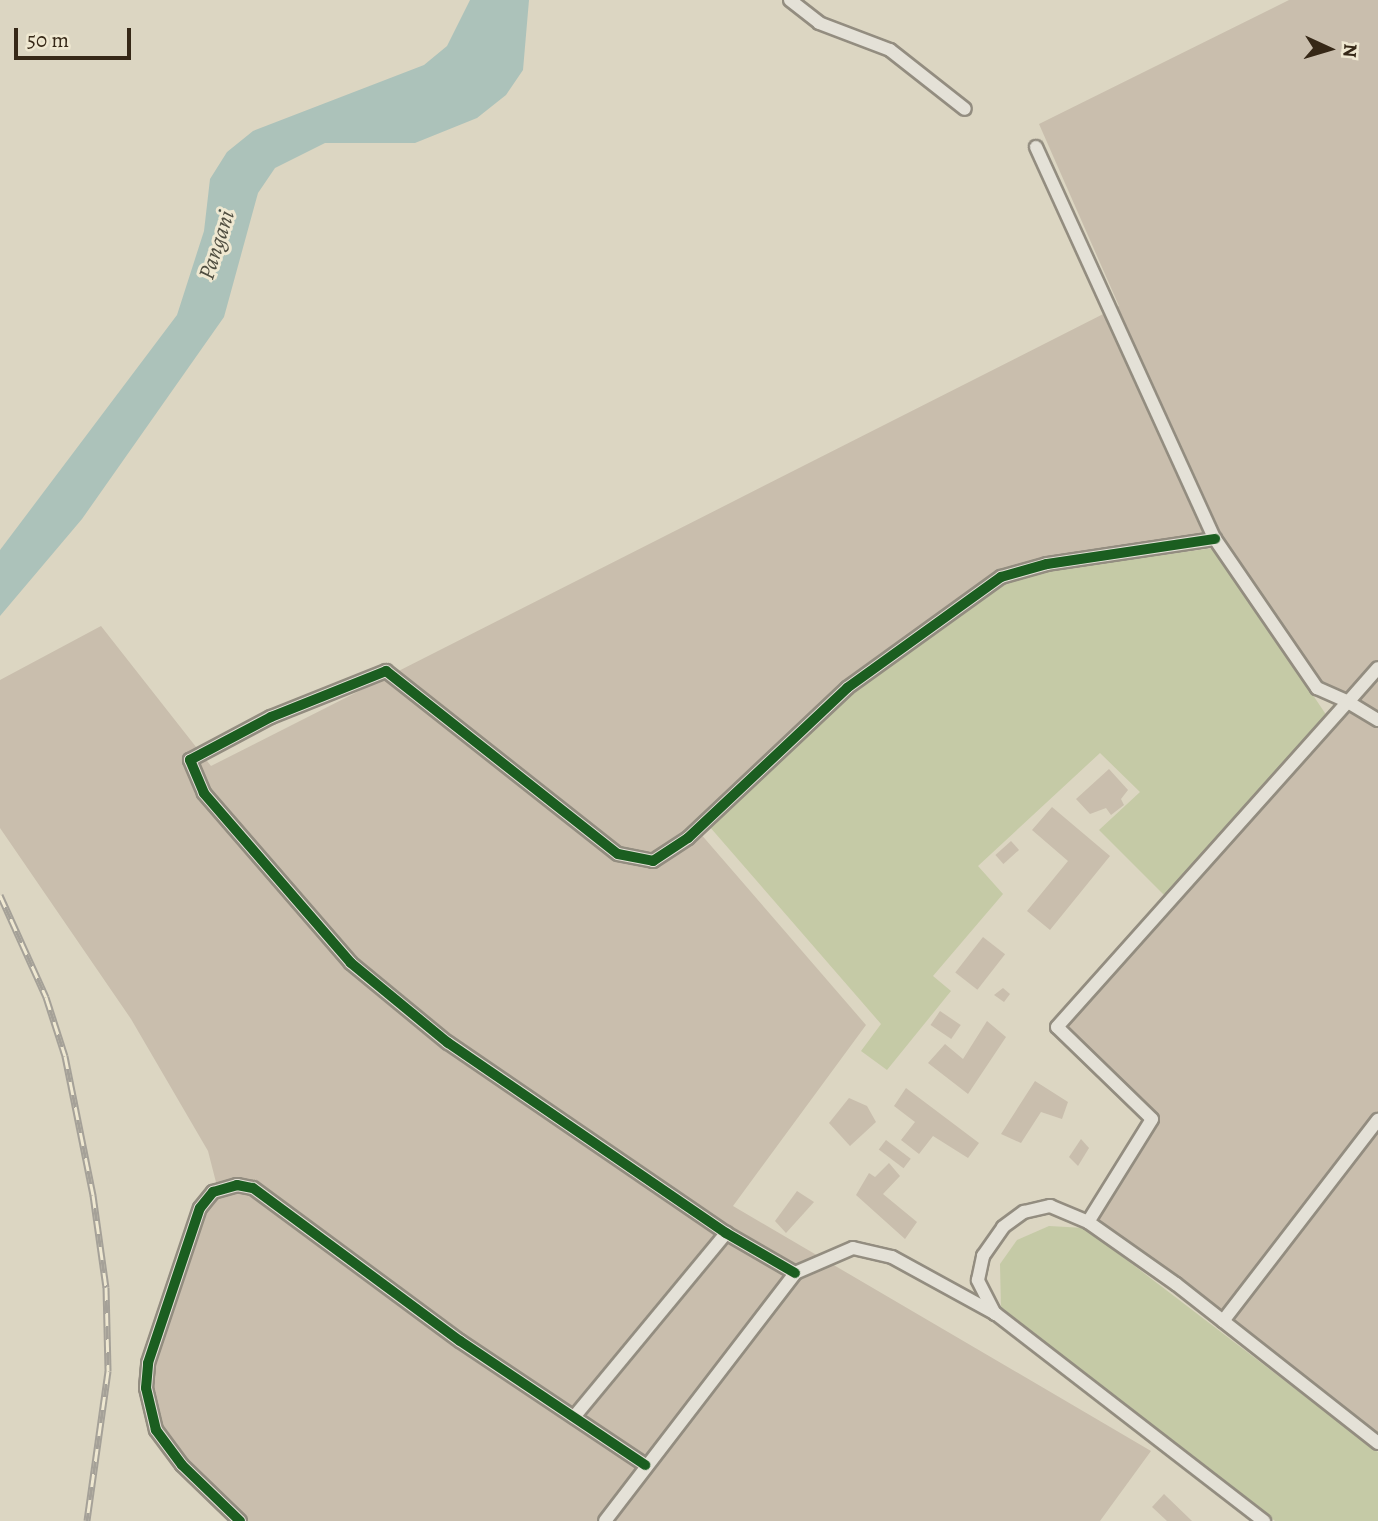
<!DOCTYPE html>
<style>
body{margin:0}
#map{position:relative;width:1378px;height:1521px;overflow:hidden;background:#dcd6c2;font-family:Alegreya,serif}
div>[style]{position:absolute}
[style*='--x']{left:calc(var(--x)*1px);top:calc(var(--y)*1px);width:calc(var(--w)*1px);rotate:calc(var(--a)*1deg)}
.green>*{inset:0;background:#c5caa6}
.water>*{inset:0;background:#acc2ba}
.building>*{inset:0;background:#c9bead;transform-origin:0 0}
.roads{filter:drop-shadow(2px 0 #938d80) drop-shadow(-2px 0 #938d80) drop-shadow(0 2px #938d80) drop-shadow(0 -2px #938d80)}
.minor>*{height:12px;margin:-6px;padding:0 6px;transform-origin:6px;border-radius:6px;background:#e4e1d7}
.rail>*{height:7px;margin-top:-3.5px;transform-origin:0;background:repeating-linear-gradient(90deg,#efe8d1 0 13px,#a5a198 0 26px);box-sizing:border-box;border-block:2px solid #a5a198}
.cycleway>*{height:10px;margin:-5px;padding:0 5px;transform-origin:5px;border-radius:5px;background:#1b5e20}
span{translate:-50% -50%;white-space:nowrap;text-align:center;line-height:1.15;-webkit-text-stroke:6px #efe8d1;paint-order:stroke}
.water-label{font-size:23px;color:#4e4c3f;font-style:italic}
.north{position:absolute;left:1294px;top:14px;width:70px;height:70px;-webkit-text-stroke:5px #efe8d1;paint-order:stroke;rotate:94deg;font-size:19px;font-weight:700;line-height:28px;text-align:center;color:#362817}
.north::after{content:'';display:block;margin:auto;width:24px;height:32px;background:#362817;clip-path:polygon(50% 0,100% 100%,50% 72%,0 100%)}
.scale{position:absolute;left:14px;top:28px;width:117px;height:32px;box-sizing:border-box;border:4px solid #362817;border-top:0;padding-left:9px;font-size:21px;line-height:24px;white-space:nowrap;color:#362817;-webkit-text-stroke:5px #efe8d1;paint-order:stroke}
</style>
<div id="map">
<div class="green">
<div style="clip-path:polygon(1214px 548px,1329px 719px,1166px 897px,1099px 830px,1140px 792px,1100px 753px,978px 866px,1003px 894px,933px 976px,951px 991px,887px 1070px,861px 1051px,881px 1024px,709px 826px,851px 692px,1003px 582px,1048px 570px)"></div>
<div style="clip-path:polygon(1049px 1226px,1085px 1228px,1378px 1452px,1378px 1521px,1275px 1521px,1001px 1309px,1000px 1264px,1017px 1240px)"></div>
</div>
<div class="water">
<div style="clip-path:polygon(470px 0,529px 0,523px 70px,506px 95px,477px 118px,415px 143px,325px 143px,275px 168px,258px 193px,224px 317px,82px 519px,0 616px,0 550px,177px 315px,204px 231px,210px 179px,227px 152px,253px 131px,424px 65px,447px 46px)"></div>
</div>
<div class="building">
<div style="clip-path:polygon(1289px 0,1378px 0,1378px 1434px,1097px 1219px,1160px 1118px,1065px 1027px,1350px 710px,1321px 683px,1219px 536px,1046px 558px,998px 572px,844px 683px,693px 825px,866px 1025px,733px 1206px,1151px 1451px,1100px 1521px,245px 1521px,185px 1463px,159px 1428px,149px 1388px,151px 1364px,204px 1209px,219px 1194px,208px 1151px,131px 1019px,0 828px,0 680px,101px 626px,211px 766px,1119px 306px,1039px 124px)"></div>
<div style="clip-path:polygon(1109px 769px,1128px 790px,1121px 799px,1124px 805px,1111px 815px,1106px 808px,1090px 814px,1076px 799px)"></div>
<div style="clip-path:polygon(1052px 807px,1110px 856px,1050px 930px,1027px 911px,1068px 861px,1032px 830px)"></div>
<div style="left:1011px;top:841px;width:12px;height:21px;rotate:48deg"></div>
<div style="left:983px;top:937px;width:28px;height:45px;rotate:38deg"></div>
<div style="clip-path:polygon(1003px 988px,1010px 994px,1004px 1002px,994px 995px)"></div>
<div style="left:940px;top:1011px;width:25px;height:17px;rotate:34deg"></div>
<div style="clip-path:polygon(987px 1021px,1006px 1037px,968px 1094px,928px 1063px,945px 1044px,963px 1059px)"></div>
<div style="clip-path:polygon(1035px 1081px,1068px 1102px,1062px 1119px,1041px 1112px,1021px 1143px,1001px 1134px)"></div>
<div style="clip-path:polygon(906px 1088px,979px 1143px,968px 1158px,933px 1136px,919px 1154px,901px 1140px,915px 1122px,894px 1106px)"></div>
<div style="clip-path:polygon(849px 1098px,867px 1106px,876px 1122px,850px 1146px,829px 1123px)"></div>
<div style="clip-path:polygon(1081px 1139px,1089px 1148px,1078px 1166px,1069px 1157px)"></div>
<div style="left:886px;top:1140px;width:31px;height:12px;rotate:37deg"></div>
<div style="clip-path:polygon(889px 1163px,900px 1176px,883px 1194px,917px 1222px,905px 1239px,856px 1195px,869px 1173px,875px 1177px)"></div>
<div style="clip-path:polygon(797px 1191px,814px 1202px,786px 1233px,775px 1221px)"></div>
<div style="clip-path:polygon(1164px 1494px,1192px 1521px,1167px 1521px,1152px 1507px)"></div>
</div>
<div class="roads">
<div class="minor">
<div style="--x:790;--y:0;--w:37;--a:38"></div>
<div style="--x:819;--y:23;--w:76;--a:20.8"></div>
<div style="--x:890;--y:50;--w:95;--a:38.2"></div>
<div style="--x:1036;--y:147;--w:431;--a:65.5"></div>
<div style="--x:1215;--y:539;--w:181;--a:55.6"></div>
<div style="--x:1317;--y:688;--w:34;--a:24"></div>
<div style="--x:1348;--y:702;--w:45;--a:-48.6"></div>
<div style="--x:1088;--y:1222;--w:121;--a:-58.1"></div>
<div style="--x:1152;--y:1119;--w:132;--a:-135.9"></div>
<div style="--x:1057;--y:1027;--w:436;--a:-48.2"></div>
<div style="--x:1348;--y:702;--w:35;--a:31"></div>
<div style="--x:795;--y:1273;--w:80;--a:-149.9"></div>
<div style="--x:726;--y:1233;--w:337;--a:-145.6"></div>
<div style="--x:448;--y:1043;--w:126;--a:-140.5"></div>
<div style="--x:351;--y:963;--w:225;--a:-130.9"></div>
<div style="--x:204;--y:793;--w:36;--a:-113"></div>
<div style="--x:190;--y:760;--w:92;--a:-28"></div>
<div style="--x:271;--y:717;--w:124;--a:-21.8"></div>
<div style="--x:386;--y:671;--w:295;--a:38.3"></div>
<div style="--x:618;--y:854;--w:36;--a:11"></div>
<div style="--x:653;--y:861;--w:42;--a:-33.3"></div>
<div style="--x:688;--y:838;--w:219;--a:-43.3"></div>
<div style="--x:847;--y:688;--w:190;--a:-35.8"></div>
<div style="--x:1001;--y:577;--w:48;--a:-15.8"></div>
<div style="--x:1047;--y:564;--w:170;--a:-8.5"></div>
<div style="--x:995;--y:1314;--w:38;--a:-117"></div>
<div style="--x:978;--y:1280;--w:25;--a:-78"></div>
<div style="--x:983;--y:1256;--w:35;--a:-55"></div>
<div style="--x:1003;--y:1227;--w:26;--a:-36"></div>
<div style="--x:1024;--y:1212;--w:27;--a:-13"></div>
<div style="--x:1050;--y:1206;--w:41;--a:22.8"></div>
<div style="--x:1088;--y:1222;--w:108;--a:35.2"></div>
<div style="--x:1176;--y:1284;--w:257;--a:38.2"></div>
<div style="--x:1223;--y:1321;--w:254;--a:-52.4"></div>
<div style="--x:574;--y:1417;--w:239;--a:-50.4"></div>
<div style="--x:240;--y:1521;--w:81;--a:-136"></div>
<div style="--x:182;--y:1465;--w:44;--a:-126.6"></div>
<div style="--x:156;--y:1430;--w:43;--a:-103.4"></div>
<div style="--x:146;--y:1388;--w:25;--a:-85"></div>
<div style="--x:148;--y:1363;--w:163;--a:-71.5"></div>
<div style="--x:200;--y:1208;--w:21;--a:-51"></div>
<div style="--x:213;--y:1192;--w:25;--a:-16"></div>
<div style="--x:237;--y:1185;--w:16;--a:11"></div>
<div style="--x:253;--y:1188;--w:257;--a:36.5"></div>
<div style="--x:460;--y:1341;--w:223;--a:33.8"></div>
<div style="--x:605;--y:1521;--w:312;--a:-52.5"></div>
<div style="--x:795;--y:1273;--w:63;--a:-23.3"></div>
<div style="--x:853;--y:1248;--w:40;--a:13"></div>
<div style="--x:892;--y:1257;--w:119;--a:28.7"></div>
<div style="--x:996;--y:1314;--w:339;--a:37.7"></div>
</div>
</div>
<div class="rail">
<div style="--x:0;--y:895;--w:112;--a:65.7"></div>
<div style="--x:46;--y:997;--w:62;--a:72.1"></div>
<div style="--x:65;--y:1056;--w:142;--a:78.6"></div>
<div style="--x:93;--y:1195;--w:93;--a:82"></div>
<div style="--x:106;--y:1287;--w:84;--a:88.6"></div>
<div style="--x:108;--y:1371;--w:151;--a:98"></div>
</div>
<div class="cycleway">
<div style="--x:795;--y:1273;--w:80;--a:-149.9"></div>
<div style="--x:726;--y:1233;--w:337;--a:-145.6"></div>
<div style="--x:448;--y:1043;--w:126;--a:-140.5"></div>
<div style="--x:351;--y:963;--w:225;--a:-130.9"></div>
<div style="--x:204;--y:793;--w:36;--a:-113"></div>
<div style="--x:190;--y:760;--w:92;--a:-28"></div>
<div style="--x:271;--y:717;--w:124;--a:-21.8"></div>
<div style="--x:386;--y:671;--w:295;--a:38.3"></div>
<div style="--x:618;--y:854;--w:36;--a:11"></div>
<div style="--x:653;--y:861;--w:42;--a:-33.3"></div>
<div style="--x:688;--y:838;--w:219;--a:-43.3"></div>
<div style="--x:847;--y:688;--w:190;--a:-35.8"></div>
<div style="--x:1001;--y:577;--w:48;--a:-15.8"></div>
<div style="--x:1047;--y:564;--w:170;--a:-8.5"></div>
<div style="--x:240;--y:1521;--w:81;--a:-136"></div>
<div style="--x:182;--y:1465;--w:44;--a:-126.6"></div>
<div style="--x:156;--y:1430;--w:43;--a:-103.4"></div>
<div style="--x:146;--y:1388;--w:25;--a:-85"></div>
<div style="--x:148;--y:1363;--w:163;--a:-71.5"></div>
<div style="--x:200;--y:1208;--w:21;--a:-51"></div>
<div style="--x:213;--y:1192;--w:25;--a:-16"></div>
<div style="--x:237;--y:1185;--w:16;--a:11"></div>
<div style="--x:253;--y:1188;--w:257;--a:36.5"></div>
<div style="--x:460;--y:1341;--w:223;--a:33.8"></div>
</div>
<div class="water-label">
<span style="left:217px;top:245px;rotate:-72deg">Pangani</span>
</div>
<div class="north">N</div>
<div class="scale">50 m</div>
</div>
